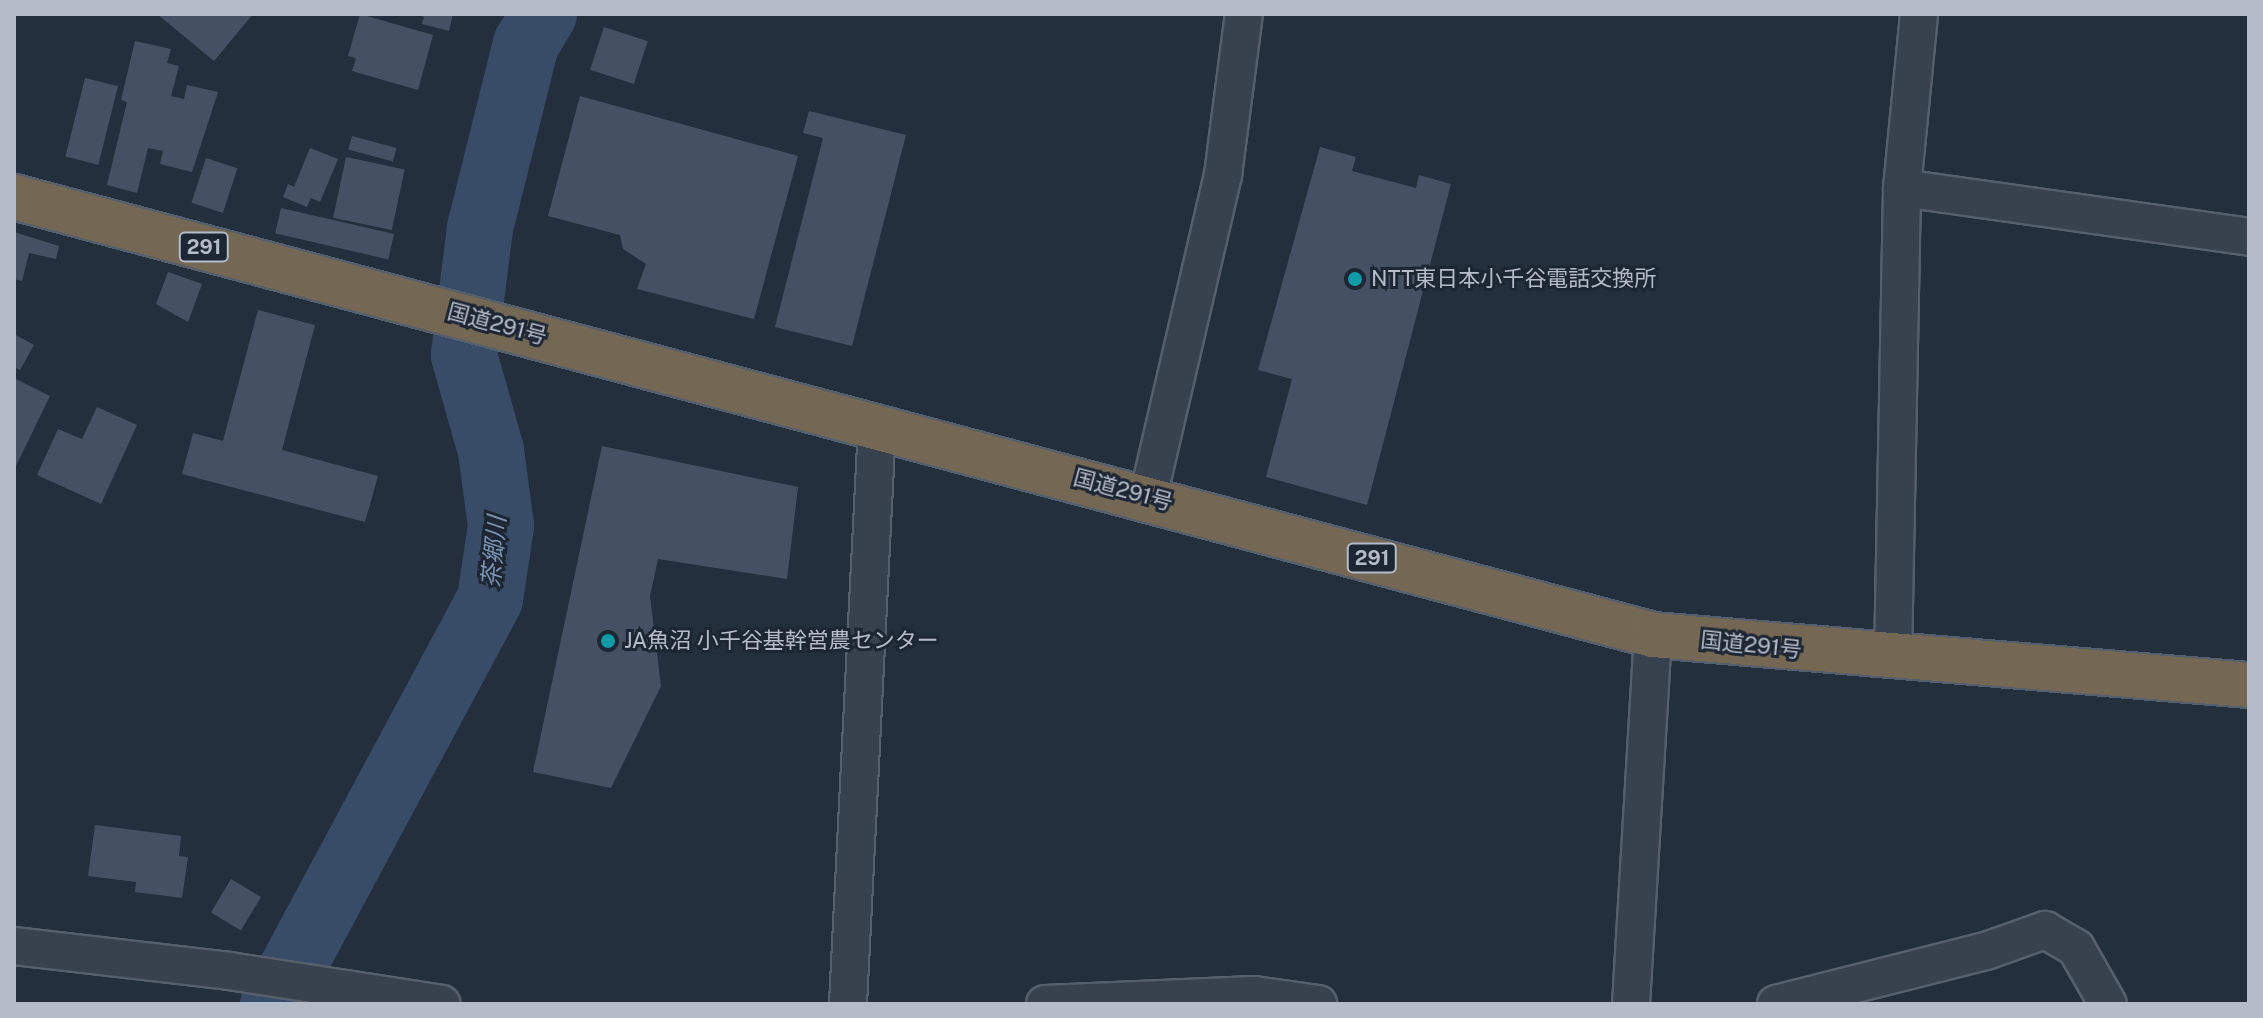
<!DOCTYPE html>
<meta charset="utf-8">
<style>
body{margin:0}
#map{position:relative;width:2263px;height:1018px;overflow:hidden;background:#242f3e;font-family:"Public Sans","Noto Sans JP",sans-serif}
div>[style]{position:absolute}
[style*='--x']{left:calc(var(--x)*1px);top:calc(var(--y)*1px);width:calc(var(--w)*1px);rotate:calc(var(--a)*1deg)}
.river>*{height:66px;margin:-33px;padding:0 33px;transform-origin:33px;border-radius:33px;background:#394c67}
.building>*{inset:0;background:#455162;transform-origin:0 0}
.roads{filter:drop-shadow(2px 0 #565f6c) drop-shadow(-2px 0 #565f6c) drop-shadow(0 2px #565f6c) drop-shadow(0 -2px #565f6c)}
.street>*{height:36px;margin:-18px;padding:0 18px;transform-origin:18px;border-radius:18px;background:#38414e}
.highway>*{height:44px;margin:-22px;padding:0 22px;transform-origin:22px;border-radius:22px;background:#746855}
.dots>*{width:22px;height:22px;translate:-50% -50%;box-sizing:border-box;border:4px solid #1d2633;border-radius:50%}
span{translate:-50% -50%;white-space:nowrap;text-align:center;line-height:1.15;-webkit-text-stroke:6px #1d2633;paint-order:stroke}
.shield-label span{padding:2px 6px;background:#1d2633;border:2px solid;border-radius:6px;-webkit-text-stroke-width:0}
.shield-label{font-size:20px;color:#b4bcc9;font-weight:700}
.poi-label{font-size:22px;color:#b4bcc9}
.left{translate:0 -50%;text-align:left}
.street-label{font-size:22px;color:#b4bcc9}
.water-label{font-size:24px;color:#7c92b1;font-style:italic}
.frame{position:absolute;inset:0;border:16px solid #b4bcc9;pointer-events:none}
</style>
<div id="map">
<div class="river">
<div style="--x:273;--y:1004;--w:459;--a:-61.8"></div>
<div style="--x:490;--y:599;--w:74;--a:-81.4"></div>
<div style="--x:501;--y:526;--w:76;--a:-97.6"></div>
<div style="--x:491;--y:451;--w:100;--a:-105.7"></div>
<div style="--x:464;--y:355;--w:128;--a:-82.8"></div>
<div style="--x:480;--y:228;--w:190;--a:-76"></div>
<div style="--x:526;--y:44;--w:35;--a:-59"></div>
</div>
<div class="building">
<div style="clip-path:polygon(157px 14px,253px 14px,214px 61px)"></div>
<div style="clip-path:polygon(360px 14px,433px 35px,418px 90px,352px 71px,356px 58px,348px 56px)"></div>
<div style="clip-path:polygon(417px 14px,453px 14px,449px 31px,422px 24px,424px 17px)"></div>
<div style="left:604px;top:27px;width:46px;height:45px;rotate:18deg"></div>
<div style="clip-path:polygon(135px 41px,171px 49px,167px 63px,179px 66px,171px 96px,184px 99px,187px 85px,218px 92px,192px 172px,160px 164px,163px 151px,148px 148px,137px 193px,107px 185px,127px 102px,121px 100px)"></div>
<div style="left:85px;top:78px;width:34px;height:81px;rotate:14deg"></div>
<div style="clip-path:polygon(580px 96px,798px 156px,754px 319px,637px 289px,646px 264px,623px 249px,620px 235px,548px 216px)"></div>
<div style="clip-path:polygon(809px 111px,906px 135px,852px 346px,775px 327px,823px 138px,803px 133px)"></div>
<div style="left:352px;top:136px;width:46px;height:14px;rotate:15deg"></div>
<div style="clip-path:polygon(1320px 147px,1356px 157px,1352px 171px,1416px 188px,1419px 175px,1451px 184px,1367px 505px,1266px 477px,1292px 379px,1258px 370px)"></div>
<div style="clip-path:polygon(310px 148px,338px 159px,320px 202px,311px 198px,307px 207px,283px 197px,288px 184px,294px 187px)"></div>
<div style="left:346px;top:157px;width:60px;height:62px;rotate:12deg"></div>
<div style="left:206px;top:158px;width:33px;height:47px;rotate:18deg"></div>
<div style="left:281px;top:208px;width:116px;height:26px;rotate:13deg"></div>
<div style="clip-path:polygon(14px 232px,59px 246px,56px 259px,29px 253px,22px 281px,14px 279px)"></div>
<div style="clip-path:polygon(168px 272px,202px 284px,188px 322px,156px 304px)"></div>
<div style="clip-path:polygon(258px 310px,315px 325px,282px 450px,378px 476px,365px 522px,182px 474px,193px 433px,223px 441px)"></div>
<div style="clip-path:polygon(14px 334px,34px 345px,20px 370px,14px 367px)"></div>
<div style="clip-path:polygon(14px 378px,50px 396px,14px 470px)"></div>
<div style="clip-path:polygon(97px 407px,137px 425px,101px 504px,37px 475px,58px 429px,82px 439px)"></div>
<div style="clip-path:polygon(602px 446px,798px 487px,787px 579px,658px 559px,650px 596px,661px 686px,611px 788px,533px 772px)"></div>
<div style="clip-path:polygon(95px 825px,181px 836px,179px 856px,188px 857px,182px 898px,135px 892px,136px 882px,88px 876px)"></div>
<div style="left:231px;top:879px;width:35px;height:39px;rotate:31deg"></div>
</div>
<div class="roads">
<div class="street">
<div style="--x:1902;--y:188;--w:350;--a:8"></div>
<div style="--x:1148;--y:497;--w:331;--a:-76.9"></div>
<div style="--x:1223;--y:175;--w:162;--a:-82.6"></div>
<div style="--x:1893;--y:659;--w:471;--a:-88.9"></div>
<div style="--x:1902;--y:188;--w:175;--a:-84.4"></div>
<div style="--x:14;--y:946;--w:216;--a:6.6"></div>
<div style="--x:229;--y:971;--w:215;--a:8.8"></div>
<div style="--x:848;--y:1004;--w:580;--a:-87.13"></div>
<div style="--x:1045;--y:1004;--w:209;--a:-2.5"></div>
<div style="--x:1254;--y:995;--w:65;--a:8"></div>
<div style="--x:1631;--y:1004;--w:370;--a:-86.6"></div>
<div style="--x:1776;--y:1004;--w:217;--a:-14.2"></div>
<div style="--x:1986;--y:951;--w:63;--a:-19.6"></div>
<div style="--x:2045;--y:930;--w:36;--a:30"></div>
<div style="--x:2076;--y:948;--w:64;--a:60.3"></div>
</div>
<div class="highway">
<div style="--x:14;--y:197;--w:1697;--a:14.96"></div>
<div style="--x:1653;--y:635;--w:598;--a:4.8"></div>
</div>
</div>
<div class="dots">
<div style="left:1355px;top:279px;background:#0f9aa8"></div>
<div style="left:608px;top:641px;background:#0f9aa8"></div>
</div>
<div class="shield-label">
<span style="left:204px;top:247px">291</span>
<span style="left:1372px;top:558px">291</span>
</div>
<div class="poi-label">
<span class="left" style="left:1371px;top:279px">NTT東日本小千谷電話交換所</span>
<span class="left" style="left:624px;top:641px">JA魚沼 小千谷基幹営農センター</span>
</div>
<div class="street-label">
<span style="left:497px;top:324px;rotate:15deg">国道291号</span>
<span style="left:1123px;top:490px;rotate:15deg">国道291号</span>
<span style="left:1751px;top:645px;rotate:6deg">国道291号</span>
</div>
<div class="water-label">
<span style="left:494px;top:552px;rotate:-85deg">茶郷川</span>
</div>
<div class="frame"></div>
</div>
